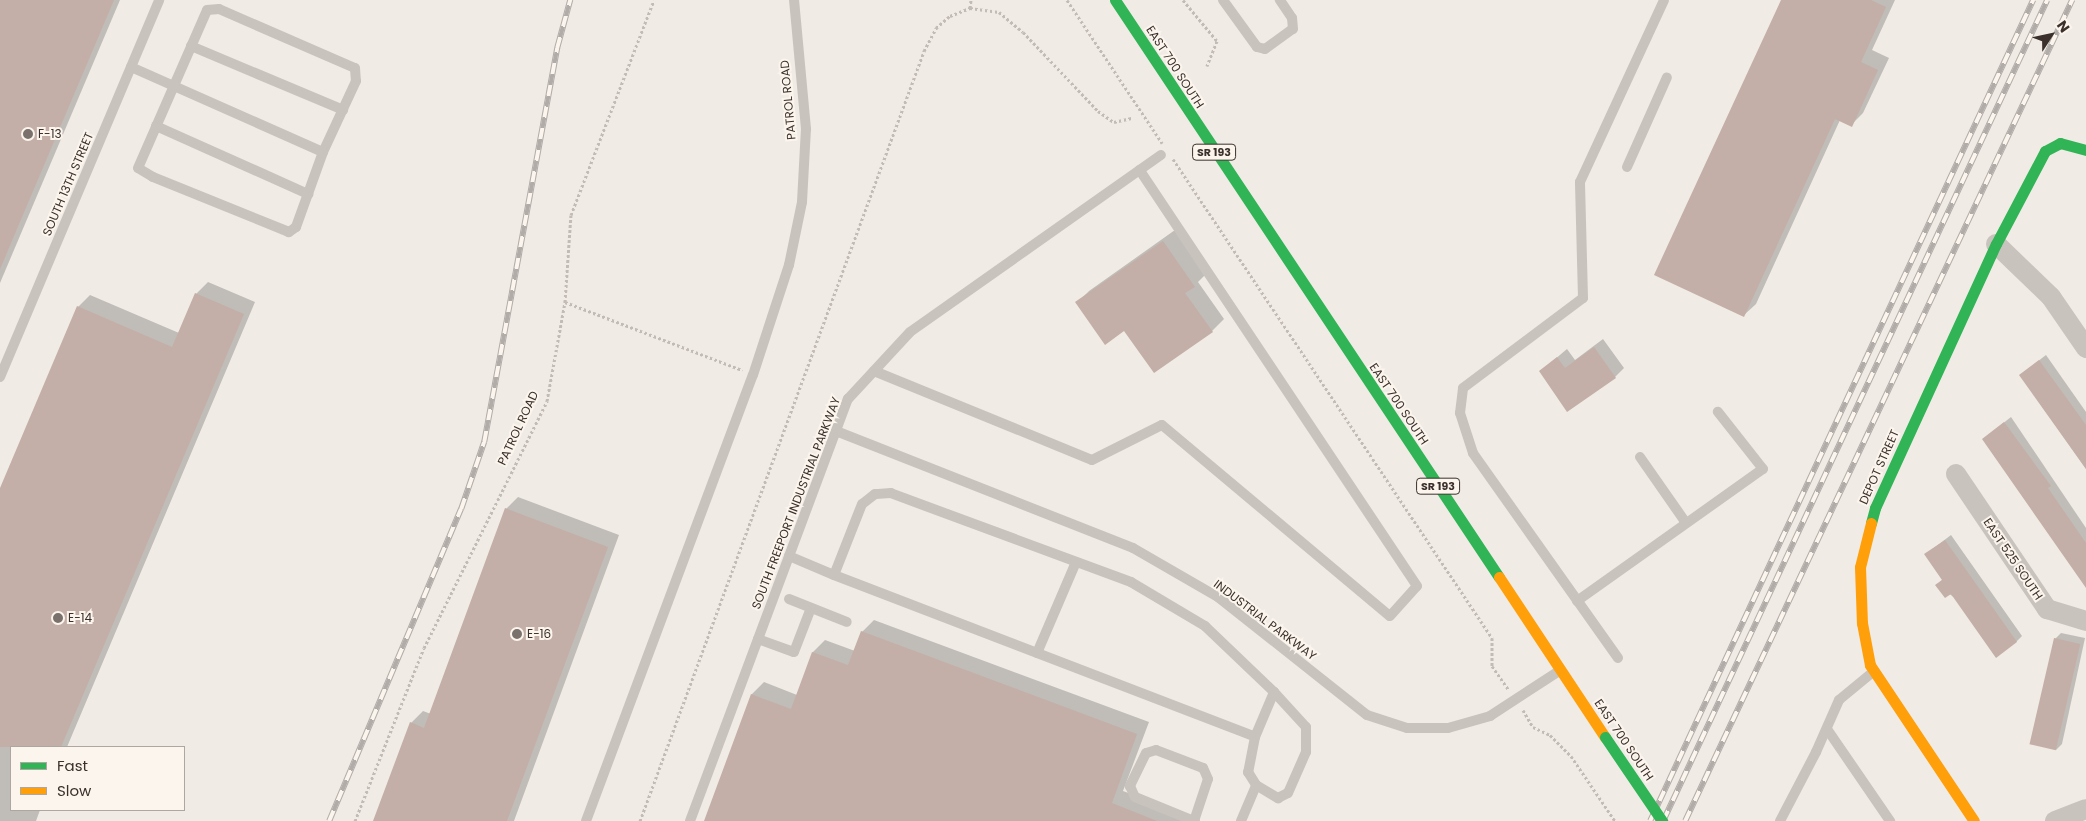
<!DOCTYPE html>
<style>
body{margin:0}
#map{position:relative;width:2086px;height:821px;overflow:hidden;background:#f0ebe5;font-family:Poppins,sans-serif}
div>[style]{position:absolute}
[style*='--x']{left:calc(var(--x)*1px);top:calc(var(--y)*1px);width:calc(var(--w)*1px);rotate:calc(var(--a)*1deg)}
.shadow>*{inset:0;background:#0003}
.building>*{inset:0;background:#c3afa7;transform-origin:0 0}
.path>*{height:3px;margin-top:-1.5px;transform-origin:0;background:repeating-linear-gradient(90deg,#c2bbb6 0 2.5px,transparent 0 5px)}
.lane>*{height:10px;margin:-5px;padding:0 5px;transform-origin:5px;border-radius:5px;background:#c9c3be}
.street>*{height:20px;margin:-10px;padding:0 10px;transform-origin:10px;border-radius:10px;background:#c9c3be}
.fast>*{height:11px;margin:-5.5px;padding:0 5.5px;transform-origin:5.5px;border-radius:5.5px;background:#30b455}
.slow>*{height:11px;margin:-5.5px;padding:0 5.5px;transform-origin:5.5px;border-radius:5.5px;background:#ff9f0a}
.rail>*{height:5.5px;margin-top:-2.75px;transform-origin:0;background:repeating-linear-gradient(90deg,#fbf5ee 0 11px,#b1aca8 0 22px);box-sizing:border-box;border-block:1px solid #b1aca8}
.fast-bridge>*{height:11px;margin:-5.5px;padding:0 5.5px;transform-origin:5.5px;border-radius:5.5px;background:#30b455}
.dots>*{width:14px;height:14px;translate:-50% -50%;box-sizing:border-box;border:2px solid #fbf5ee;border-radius:50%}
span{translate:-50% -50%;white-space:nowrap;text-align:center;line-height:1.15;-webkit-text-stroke:4px #fbf5ee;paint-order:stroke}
.shield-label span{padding:1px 4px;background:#fbf5ee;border:1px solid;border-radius:4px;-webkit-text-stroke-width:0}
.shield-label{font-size:11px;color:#3b302b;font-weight:700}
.street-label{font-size:12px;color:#3b302b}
.poi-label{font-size:12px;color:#3b302b}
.left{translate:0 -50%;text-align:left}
.legend{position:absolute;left:10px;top:746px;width:175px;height:65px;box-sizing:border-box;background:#fbf5ee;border:1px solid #aea6a0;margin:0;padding:6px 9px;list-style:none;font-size:15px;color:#3b302b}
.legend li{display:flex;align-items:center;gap:10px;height:25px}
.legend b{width:25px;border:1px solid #aea6a0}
.north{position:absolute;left:2026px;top:10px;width:50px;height:50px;-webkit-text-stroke:4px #fbf5ee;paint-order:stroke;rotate:55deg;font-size:14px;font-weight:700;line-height:20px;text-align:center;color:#3b302b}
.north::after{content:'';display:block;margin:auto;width:18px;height:22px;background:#3b302b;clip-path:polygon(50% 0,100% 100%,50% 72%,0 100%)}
</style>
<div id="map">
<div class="shadow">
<div style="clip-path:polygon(0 0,120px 0,0 283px)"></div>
<div style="clip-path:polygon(1782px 0,1895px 0,1872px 50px,1889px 58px,1863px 113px,1851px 125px,1840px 120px,1756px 304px,1744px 315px)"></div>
<div style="clip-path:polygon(1175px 230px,1206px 274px,1198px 282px,1224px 319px,1212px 331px,1125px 329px,1077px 303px,1089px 291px)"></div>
<div style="clip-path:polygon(208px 282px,255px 302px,67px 747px,11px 747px,11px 810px,40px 810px,36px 821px,0 821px,0 492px,78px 307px,90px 295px,179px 333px,196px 294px)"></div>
<div style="clip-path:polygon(1603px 339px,1624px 368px,1615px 377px,1541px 371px,1567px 349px,1575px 360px)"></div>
<div style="clip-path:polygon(2046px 355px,2086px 412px,2086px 469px,2020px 375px)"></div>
<div style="clip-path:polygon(2011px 417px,2086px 528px,2086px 585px,1983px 439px)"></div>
<div style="clip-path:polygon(518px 497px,619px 535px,514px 821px,375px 821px,411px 723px,423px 711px,431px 714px,506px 509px)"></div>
<div style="clip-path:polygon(1951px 535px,2022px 636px,2016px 642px,1937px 585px,1943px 579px,1926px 554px)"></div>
<div style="clip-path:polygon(874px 620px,1149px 722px,1123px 791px,1193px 817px,1192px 821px,705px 821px,752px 694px,764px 682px,797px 695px,813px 652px,825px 640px,855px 651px,862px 632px)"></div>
<div style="clip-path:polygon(2061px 633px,2085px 638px,2062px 744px,2056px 750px,2055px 639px)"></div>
</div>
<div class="building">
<div style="clip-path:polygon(0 0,114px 0,0 269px)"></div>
<div style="clip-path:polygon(1781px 0,1871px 0,1886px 7px,1861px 62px,1878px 70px,1852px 127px,1835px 119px,1744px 317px,1654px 275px)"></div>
<div style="clip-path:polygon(1163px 241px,1195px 287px,1185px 293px,1213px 332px,1154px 373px,1124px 331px,1105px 345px,1075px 302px)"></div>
<div style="clip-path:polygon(195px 293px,244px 314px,61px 747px,0 747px,0 488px,77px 306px,172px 347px)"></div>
<div style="clip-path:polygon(1594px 347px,1616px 378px,1567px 412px,1539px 371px,1557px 357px,1565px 368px)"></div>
<div style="clip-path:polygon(2039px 360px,2086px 425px,2086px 469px,2019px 375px)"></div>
<div style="clip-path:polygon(2004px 422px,2051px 486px,2048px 488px,2086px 543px,2086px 588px,1982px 439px)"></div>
<div style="clip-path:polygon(505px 508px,608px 547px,507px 821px,373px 821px,410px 722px,424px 728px)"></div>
<div style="clip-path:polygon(1945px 540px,2017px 642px,1996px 658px,1951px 594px,1945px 598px,1935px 585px,1942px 580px,1924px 554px)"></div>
<div style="clip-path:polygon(861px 631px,1137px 734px,1112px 803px,1157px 821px,704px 821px,751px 694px,791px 709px,812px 652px,848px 665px)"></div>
<div style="left:2054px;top:638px;width:27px;height:109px;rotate:13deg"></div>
</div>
<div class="path">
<div style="--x:1067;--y:0;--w:172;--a:56.4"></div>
<div style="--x:1183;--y:0;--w:53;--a:50.3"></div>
<div style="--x:1217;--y:41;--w:27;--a:112"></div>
<div style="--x:970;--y:8;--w:8;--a:-83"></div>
<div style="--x:1173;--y:159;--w:576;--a:56.34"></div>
<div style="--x:1492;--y:638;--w:28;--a:90"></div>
<div style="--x:1492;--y:666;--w:28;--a:55"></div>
<div style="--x:565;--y:302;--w:190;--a:21"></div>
<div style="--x:1523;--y:710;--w:20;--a:60"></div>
<div style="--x:1533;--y:727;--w:19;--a:25"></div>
<div style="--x:1550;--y:735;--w:30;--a:45"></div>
<div style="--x:1571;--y:756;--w:78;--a:55.9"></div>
<div style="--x:355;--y:821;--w:186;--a:-68.3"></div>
<div style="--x:424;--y:648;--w:276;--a:-63.5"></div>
<div style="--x:547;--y:401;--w:101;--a:-79.7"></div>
<div style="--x:565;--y:302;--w:87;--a:-86.1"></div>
<div style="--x:571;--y:215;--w:230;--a:-68.9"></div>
<div style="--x:640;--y:821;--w:821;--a:-69.75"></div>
<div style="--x:924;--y:51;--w:26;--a:-62"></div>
<div style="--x:936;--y:28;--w:18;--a:-41"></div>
<div style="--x:950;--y:16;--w:22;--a:-22"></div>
<div style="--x:970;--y:8;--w:29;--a:8"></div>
<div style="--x:999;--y:12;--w:31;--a:40"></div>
<div style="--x:1023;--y:32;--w:109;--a:46.5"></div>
<div style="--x:1098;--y:111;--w:19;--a:35"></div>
<div style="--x:1114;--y:122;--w:18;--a:-13"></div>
</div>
<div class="lane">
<div style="--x:1223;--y:0;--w:58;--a:54.1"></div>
<div style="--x:1257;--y:47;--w:8;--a:14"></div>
<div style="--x:1265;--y:49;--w:34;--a:-36"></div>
<div style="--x:1293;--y:29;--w:11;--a:-95"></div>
<div style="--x:1292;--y:18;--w:22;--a:-124"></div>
<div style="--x:219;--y:9;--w:148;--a:23.5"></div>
<div style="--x:355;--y:68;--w:13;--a:86"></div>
<div style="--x:356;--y:81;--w:78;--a:114.9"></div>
<div style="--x:323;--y:152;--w:80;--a:109.8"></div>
<div style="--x:296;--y:227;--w:9;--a:144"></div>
<div style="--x:289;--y:232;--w:147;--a:-158"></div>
<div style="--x:153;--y:177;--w:17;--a:-149"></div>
<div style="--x:138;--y:168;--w:172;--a:-66.4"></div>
<div style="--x:207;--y:10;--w:12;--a:-5"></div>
<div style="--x:191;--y:46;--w:165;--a:22.8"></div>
<div style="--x:131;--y:67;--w:210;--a:23.9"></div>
<div style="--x:156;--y:126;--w:167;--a:24.1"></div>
<div style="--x:1627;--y:167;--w:98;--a:-66"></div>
<div style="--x:874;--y:371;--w:235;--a:22.2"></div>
<div style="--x:1092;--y:460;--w:78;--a:-26.6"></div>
<div style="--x:1162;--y:425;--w:297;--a:40"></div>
<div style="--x:1390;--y:616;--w:40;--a:-48"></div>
<div style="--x:1417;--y:586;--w:500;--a:-123.7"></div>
<div style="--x:0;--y:377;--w:409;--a:-67.1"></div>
<div style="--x:836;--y:431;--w:319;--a:21.5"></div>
<div style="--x:1133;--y:548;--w:98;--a:30"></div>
<div style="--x:1218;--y:597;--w:190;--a:38.4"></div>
<div style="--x:1367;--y:715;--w:42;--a:18"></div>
<div style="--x:1407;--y:728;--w:41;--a:0"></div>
<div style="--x:1448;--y:728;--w:44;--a:-15.9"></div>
<div style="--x:1490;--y:716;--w:82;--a:-33.1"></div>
<div style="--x:1640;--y:457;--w:80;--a:55.1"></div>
<div style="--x:789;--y:556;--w:49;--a:22.9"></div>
<div style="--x:834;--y:575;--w:451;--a:21"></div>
<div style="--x:1255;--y:737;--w:49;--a:-67.1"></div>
<div style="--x:1274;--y:692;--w:95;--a:-136.3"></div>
<div style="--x:1205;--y:626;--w:86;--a:-149.3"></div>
<div style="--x:1131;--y:582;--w:256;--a:-159.7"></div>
<div style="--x:891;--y:493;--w:16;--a:176"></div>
<div style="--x:875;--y:494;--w:16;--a:142"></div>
<div style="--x:862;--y:504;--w:76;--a:111.5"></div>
<div style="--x:789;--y:599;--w:62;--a:21.6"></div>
<div style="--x:1577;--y:601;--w:228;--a:-35.4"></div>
<div style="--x:1763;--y:469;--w:73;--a:-128.3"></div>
<div style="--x:758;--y:639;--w:38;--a:20"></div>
<div style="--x:794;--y:652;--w:47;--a:-68.9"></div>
<div style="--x:1037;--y:653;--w:99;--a:-66.8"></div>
<div style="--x:1618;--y:658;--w:251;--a:-125.3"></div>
<div style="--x:1473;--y:453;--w:42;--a:-108"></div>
<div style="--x:1460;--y:413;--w:25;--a:-83"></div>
<div style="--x:1463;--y:388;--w:150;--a:-36.9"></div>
<div style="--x:1583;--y:298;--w:116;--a:-91.5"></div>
<div style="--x:1580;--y:182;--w:200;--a:-65.2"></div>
<div style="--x:1827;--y:729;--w:112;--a:55.6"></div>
<div style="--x:1255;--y:737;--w:36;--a:101"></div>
<div style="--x:1248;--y:772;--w:15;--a:58"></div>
<div style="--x:1256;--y:785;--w:26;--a:31"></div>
<div style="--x:1278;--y:798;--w:11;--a:-27"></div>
<div style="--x:1288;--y:793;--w:45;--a:-66.3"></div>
<div style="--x:1306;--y:752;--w:25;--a:-90"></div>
<div style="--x:1306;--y:727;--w:47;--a:-132.4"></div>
<div style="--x:586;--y:821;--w:476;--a:-69.5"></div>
<div style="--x:753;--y:375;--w:116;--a:-71.9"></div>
<div style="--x:789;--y:265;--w:64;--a:-78.3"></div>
<div style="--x:802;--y:202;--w:73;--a:-86.9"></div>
<div style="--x:806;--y:129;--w:130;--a:-95.3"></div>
<div style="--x:690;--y:821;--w:451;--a:-69.5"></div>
<div style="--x:848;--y:399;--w:91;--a:-47.2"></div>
<div style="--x:910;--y:332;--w:307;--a:-35.2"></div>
<div style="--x:1194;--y:821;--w:44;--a:-71.6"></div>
<div style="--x:1208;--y:779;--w:12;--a:-114"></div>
<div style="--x:1203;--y:768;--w:50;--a:-159"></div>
<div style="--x:1156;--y:750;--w:10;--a:163"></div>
<div style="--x:1146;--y:753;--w:37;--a:116"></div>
<div style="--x:1130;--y:786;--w:12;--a:66"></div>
<div style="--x:1135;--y:797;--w:64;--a:22.1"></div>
<div style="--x:1194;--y:821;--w:1;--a:0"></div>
<div style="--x:1241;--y:821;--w:39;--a:-67"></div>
<div style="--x:1780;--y:821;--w:78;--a:-62.4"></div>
<div style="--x:1816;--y:752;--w:57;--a:-66.1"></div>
<div style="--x:1839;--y:700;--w:44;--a:-39.5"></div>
</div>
<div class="street">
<div style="--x:1996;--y:244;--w:76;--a:43.9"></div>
<div style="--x:2051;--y:297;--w:62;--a:55.5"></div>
<div style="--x:1956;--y:474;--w:163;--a:56"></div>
<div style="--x:2047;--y:609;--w:41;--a:17.1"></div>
<div style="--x:2055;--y:821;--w:33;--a:-21"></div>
</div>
<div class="fast">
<div style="--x:1115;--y:0;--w:693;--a:56.36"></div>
<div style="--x:1871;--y:523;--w:16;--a:-75"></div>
<div style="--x:1875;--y:508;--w:290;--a:-65.4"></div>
<div style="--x:1996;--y:244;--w:105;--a:-62.2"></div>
<div style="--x:2045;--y:151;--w:17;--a:-28"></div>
<div style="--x:2060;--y:143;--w:27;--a:15"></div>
</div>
<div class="slow">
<div style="--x:1871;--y:523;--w:45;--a:104"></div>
<div style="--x:1860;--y:567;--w:56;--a:88"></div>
<div style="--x:1862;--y:623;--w:43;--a:79.2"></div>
<div style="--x:1870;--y:665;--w:187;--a:56.3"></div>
<div style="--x:1499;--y:577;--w:192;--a:56.5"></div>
</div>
<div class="rail">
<div style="--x:329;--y:821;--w:339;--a:-67.1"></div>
<div style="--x:461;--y:509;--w:71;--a:-71.1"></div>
<div style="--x:484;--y:442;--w:401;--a:-79.5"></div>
<div style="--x:557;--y:48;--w:50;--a:-74.8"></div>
<div style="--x:1650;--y:821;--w:906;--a:-64.99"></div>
<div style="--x:1663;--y:821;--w:906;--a:-64.93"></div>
<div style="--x:1685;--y:821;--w:908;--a:-64.76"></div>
</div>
<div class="fast-bridge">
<div style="--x:1605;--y:737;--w:102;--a:55.8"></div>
</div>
<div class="dots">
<div style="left:28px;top:134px;background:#7a716c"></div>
<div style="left:58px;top:618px;background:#7a716c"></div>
<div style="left:517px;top:634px;background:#7a716c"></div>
</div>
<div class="shield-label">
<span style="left:1214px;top:152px">SR 193</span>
<span style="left:1438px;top:486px">SR 193</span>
</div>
<div class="street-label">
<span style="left:1175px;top:67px;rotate:57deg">EAST 700 SOUTH</span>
<span style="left:788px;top:100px;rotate:-95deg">PATROL ROAD</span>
<span style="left:68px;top:184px;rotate:-67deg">SOUTH 13TH STREET</span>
<span style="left:1399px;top:404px;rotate:56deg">EAST 700 SOUTH</span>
<span style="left:518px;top:428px;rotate:-65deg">PATROL ROAD</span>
<span style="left:1879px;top:467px;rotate:-66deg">DEPOT STREET</span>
<span style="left:796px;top:503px;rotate:-69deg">SOUTH FREEPORT INDUSTRIAL PARKWAY</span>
<span style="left:2013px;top:559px;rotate:56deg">EAST 525 SOUTH</span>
<span style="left:1265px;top:620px;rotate:37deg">INDUSTRIAL PARKWAY</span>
<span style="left:1624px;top:740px;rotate:56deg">EAST 700 SOUTH</span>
</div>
<div class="poi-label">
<span class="left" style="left:38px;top:134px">F-13</span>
<span class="left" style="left:68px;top:618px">E-14</span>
<span class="left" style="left:527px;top:634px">E-16</span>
</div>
<ul class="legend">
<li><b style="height:6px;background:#30b455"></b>Fast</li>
<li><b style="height:6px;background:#ff9f0a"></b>Slow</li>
</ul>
<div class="north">N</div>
</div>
